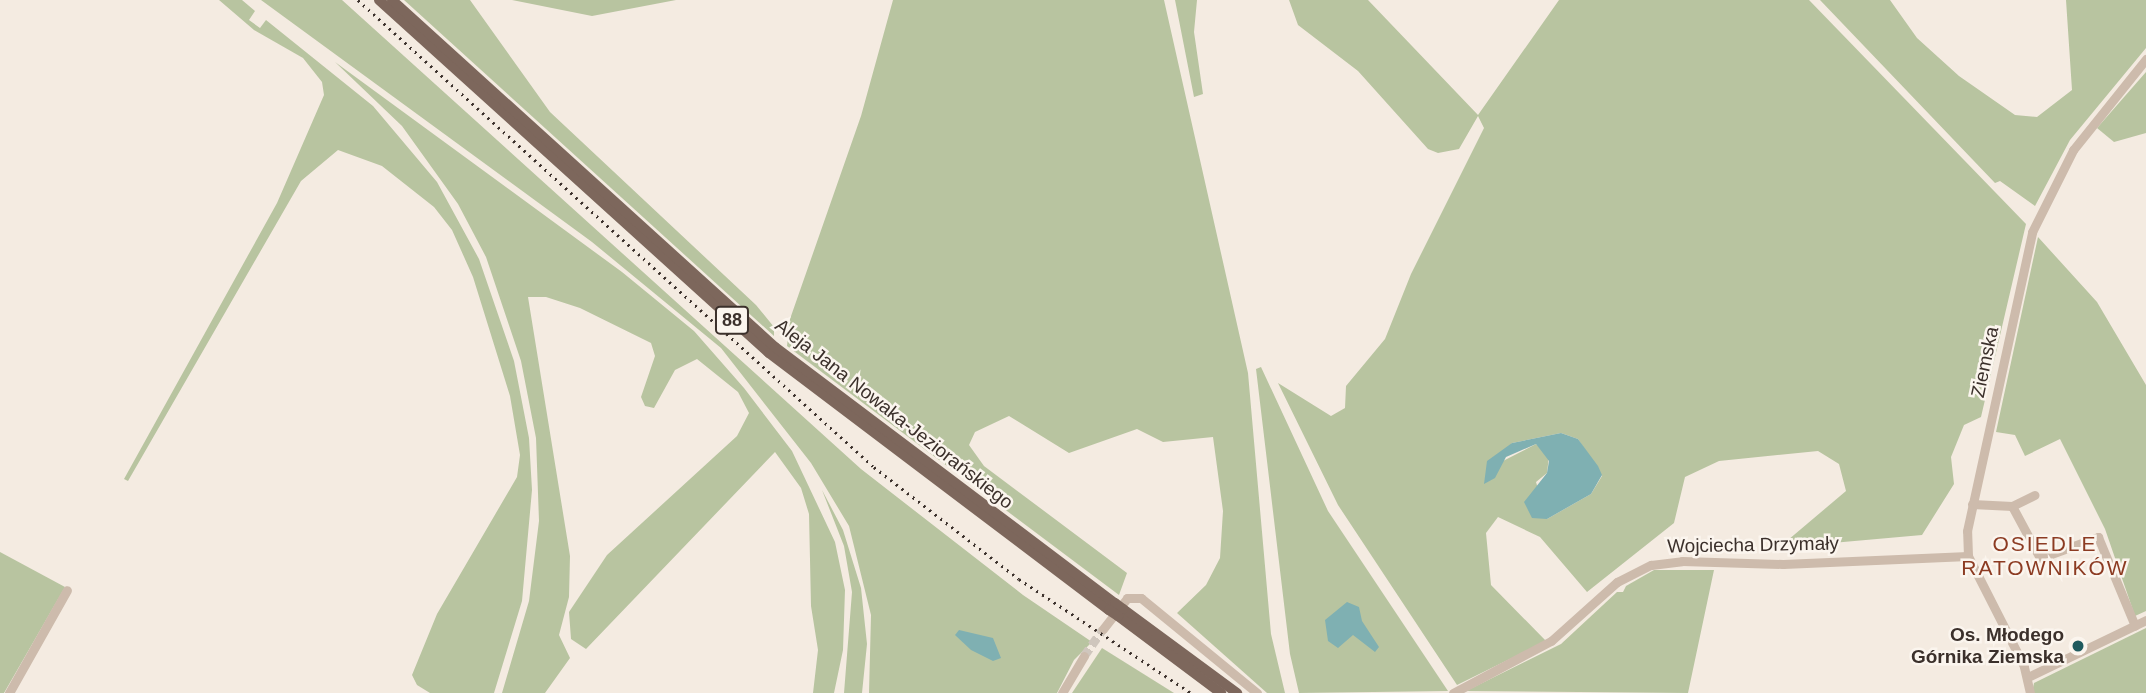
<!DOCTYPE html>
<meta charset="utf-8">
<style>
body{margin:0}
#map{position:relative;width:2146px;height:693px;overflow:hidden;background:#f4ebe1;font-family:Arial,sans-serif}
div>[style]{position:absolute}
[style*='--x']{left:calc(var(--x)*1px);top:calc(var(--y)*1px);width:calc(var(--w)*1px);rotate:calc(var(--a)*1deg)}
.green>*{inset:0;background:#b8c4a0}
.water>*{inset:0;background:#7fb0b2}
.minor-tunnel>*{height:9px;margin-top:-4.5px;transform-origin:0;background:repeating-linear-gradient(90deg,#cfc6bd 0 9px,transparent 0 13.5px)}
.minor>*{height:9px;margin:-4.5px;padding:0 4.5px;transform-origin:4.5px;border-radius:4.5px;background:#cdbbac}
.major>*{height:10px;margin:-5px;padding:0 5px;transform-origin:5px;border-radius:5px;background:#7d675c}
.rail>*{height:2.5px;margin-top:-1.25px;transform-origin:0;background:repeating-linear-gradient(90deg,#3b302b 0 2px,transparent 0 7px)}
.major-bridge>*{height:10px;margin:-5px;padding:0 5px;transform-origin:5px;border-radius:5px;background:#7d675c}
.dots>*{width:19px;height:19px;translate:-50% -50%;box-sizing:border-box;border:4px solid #fbf5ee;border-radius:50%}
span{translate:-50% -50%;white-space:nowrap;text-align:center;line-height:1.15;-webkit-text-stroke:5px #fbf5ee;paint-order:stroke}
.shield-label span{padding:2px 5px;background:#fbf5ee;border:2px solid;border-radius:5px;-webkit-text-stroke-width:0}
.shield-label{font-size:18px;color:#3b302b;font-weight:700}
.street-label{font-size:19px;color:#3b302b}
.poi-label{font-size:19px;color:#3b302b;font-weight:700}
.right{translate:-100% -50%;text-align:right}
.neighbourhood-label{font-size:21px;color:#8c3b22;letter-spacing:2px}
</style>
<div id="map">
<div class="green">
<div style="clip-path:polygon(219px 0,242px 0,255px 11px,249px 20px,260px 28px,266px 20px,373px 106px,437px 182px,479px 259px,514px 361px,529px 438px,532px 490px,522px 601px,494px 693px,430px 693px,417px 685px,412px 675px,437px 614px,517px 477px,520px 455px,510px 396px,473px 277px,452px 230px,434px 207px,382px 166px,338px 150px,301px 181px,128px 481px,124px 479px,277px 203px,324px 95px,322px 82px,303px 58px,254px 30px)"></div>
<div style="clip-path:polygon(261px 0,342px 0,861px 469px,1023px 595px,1092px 642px,1074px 660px,1057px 693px,869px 693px,871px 615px,849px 526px,811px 463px,721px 348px,592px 242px)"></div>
<div style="clip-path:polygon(404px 0,470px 0,550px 112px,756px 305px,774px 327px,774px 336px)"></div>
<div style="clip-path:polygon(512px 0,676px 0,592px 16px)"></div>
<div style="clip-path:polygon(893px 0,1164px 0,1248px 373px,1271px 634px,1285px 693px,1267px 693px,1177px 613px,1206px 585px,1220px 558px,1223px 511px,1213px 437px,1163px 442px,1137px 429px,1069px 453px,1009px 416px,975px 432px,969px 445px,984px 466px,1127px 573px,1119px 595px,787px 346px,790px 319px,861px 116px)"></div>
<div style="clip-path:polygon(1175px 0,1197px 0,1194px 32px,1203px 94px,1194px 97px)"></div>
<div style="clip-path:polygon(evenodd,1289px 0,1368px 0,1478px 115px,1559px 0,1809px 0,2026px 224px,1981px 417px,1964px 425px,1951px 457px,1954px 484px,1922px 535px,1832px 543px,1788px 540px,1846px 491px,1839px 464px,1818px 451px,1719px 461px,1685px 477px,1674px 523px,1587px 592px,1540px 537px,1498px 517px,1486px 533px,1491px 585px,1546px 641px,1457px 685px,1338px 505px,1278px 383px,1331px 416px,1345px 408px,1346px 386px,1385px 339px,1411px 274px,1484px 128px,1478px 116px,1459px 149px,1438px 153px,1428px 149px,1358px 71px,1298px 25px,1289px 0,1561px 433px,1578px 439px,1602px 476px,1591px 494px,1547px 519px,1536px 482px,1547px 473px,1549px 456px,1536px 444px,1501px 462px,1512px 443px,1561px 433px)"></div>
<div style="clip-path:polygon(1820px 0,1890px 0,1917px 38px,1959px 76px,2015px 115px,2037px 117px,2072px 90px,2066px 0,2146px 0,2146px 48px,2070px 140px,2035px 206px,2000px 181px,1995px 183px)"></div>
<div style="clip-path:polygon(335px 62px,622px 272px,694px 331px,744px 388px,792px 451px,835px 542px,845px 590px,843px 650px,834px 693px,813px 693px,818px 650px,811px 606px,809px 514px,801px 488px,775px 452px,586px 649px,571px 639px,569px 612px,607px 555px,737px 436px,749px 413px,738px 392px,697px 359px,675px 370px,654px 408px,645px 406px,641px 397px,655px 356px,651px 343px,580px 308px,546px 297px,528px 297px,570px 556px,569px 597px,559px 635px,570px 658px,545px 693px,502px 693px,529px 601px,539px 521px,536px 438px,521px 361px,486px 257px,458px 204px,402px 126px)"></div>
<div style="clip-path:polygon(2146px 72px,2146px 133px,2114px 142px,2097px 128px)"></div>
<div style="clip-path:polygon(2038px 237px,2097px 302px,2146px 385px,2146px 611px,2135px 616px,2105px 529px,2060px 439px,2025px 456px,2015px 435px,1996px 432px)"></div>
<div style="clip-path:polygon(1261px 367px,1328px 511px,1448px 691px,1299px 693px,1290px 654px,1256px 369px)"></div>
<div style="clip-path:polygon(822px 490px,843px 530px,861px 588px,867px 644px,862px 693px,844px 693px,852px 592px,844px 546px)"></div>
<div style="clip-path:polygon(0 552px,65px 587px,4px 693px,0 693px)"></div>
<div style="clip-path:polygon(1654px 570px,1714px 570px,1688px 693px,1466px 691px,1561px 644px,1617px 592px,1623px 592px,1626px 586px)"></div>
<div style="clip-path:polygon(2146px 628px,2146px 693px,2032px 693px,2034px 683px)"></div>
<div style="clip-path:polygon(1102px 648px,1174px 693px,1072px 693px)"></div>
</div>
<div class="water">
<div style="clip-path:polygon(1561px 433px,1578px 439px,1598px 466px,1602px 475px,1591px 494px,1547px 519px,1532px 518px,1524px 502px,1547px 473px,1549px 461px,1536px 444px,1506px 457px,1495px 478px,1484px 484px,1487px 461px,1512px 443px)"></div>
<div style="clip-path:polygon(1347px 602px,1359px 607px,1362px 621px,1379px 647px,1375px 652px,1353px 635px,1338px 648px,1328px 641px,1325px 620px)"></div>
<div style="clip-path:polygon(959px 630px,993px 638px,1001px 658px,993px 661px,971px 650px,955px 635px)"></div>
</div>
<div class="minor-tunnel">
<div style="--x:1084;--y:656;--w:33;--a:-55"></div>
</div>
<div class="minor">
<div style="--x:1972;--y:504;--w:40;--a:2.9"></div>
<div style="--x:2012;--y:506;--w:59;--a:61.7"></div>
<div style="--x:2040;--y:558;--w:62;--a:-19.9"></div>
<div style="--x:2098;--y:537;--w:96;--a:67.4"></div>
<div style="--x:2012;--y:506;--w:25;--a:-26"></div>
<div style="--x:1103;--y:629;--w:39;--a:-52"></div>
<div style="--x:1127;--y:598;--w:14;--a:0"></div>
<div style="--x:1141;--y:598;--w:150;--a:39.3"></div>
<div style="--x:2028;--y:677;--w:131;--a:-25.8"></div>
<div style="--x:9;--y:693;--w:118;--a:-60.6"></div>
<div style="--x:1062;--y:693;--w:43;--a:-59.3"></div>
<div style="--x:1453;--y:693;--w:111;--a:-28"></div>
<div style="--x:1551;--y:641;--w:89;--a:-41.8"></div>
<div style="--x:1617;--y:582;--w:38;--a:-27"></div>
<div style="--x:1651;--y:565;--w:31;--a:-7"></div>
<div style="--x:1682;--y:561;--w:101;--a:1.7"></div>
<div style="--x:1783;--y:564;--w:185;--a:-2.5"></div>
<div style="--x:2030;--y:693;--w:28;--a:-103"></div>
<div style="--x:2024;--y:666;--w:123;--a:-117"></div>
<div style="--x:1968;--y:556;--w:25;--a:-92"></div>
<div style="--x:1967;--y:531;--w:306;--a:-77.7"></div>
<div style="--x:2032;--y:232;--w:92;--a:-63.4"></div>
<div style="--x:2073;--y:150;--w:117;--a:-51.3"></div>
</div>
<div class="major">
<div style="--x:379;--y:0;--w:526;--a:42.15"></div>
<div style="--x:769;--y:353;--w:426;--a:37.1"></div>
<div style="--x:392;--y:0;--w:517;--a:42.18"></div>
<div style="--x:775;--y:347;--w:426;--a:37"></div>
<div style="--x:1123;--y:609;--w:142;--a:36.4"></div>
<div style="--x:1118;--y:616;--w:129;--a:36.8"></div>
</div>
<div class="rail">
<div style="--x:358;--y:0;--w:696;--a:42.15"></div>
<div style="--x:874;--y:467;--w:183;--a:37.7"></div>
<div style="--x:1019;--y:579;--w:206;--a:33.5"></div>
</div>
<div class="major-bridge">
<div style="--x:1115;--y:603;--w:10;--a:37"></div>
<div style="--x:1109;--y:610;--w:11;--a:34"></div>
</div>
<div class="dots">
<div style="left:2078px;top:646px;background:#1f5a5e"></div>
</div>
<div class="shield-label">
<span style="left:732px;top:320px">88</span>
</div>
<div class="street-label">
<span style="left:1985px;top:362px;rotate:-78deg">Ziemska</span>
<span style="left:894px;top:414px;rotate:38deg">Aleja Jana Nowaka-Jeziorańskiego</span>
<span style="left:1753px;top:545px;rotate:-1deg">Wojciecha Drzymały</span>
</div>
<div class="poi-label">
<span class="right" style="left:2064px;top:646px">Os. Młodego<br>Górnika Ziemska</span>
</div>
<div class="neighbourhood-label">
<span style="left:2045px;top:556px">OSIEDLE<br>RATOWNIKÓW</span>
</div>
</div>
